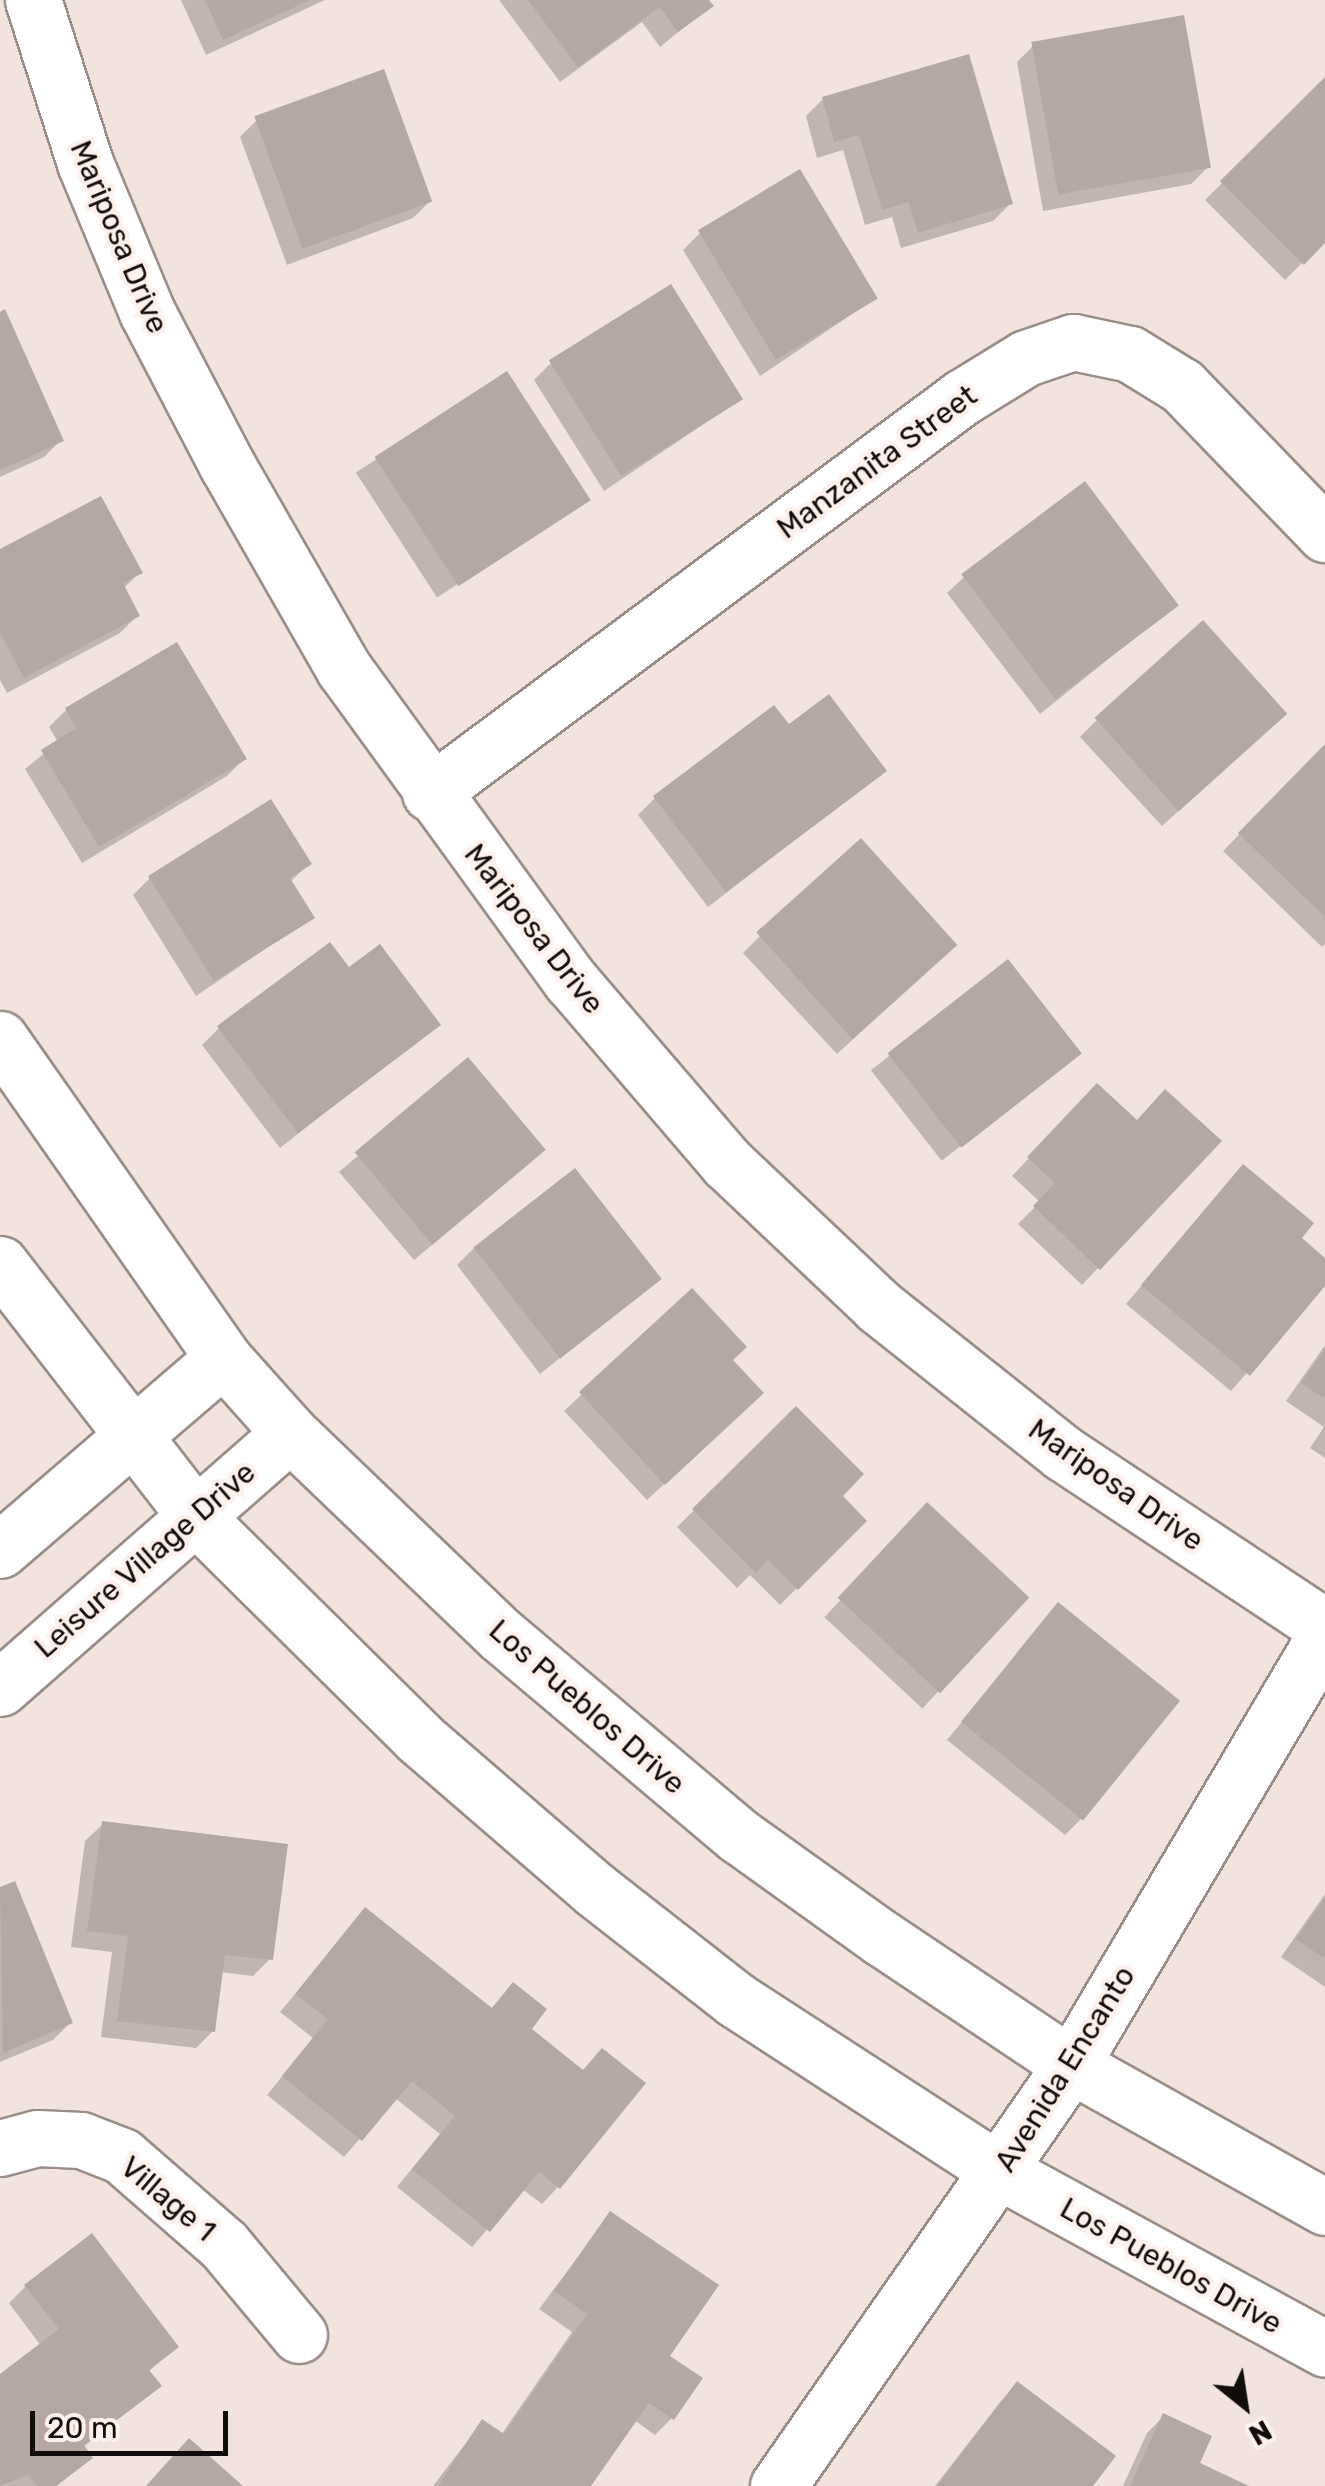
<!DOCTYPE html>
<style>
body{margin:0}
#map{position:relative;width:1325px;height:2486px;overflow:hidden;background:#f3e3de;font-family:Rubik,sans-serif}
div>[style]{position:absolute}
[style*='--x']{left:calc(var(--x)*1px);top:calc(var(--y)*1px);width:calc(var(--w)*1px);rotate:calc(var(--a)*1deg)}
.shadow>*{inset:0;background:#0003;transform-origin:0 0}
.building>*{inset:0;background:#b5a7a2;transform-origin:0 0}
.roads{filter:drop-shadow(2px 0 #9a8d87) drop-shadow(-2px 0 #9a8d87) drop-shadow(0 2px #9a8d87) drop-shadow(0 -2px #9a8d87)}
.minor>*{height:55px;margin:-27.5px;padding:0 27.5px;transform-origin:27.5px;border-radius:27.5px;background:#fff}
span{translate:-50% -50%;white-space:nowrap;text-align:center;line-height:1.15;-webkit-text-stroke:9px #fef1ed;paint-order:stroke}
.street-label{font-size:30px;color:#110d0b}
.north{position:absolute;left:1195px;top:2356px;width:100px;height:100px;-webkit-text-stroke:8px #fef1ed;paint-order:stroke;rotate:150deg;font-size:28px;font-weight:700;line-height:40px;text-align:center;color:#110d0b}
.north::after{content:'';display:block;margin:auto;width:35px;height:45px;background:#110d0b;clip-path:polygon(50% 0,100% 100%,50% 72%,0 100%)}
.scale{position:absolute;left:30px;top:2411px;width:198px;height:45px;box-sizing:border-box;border:5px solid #110d0b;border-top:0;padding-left:12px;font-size:30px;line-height:35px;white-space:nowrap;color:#110d0b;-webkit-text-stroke:8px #fef1ed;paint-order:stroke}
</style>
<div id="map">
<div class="shadow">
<div style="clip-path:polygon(181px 0,325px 0,206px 55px)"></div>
<div style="clip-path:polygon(499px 0,706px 0,710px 6px,660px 47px,642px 22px,560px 82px)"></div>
<div style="clip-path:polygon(1034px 45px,1208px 167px,1191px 184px,1043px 211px,1017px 62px)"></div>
<div style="clip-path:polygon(1325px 80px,1325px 240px,1285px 280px,1205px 200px)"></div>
<div style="clip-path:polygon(823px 99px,1010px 204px,993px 221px,901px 248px,892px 217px,865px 225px,843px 150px,817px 158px,806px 116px)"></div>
<div style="clip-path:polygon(257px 120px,430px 201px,413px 218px,287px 265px,240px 137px)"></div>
<div style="clip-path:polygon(700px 233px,876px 298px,760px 376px,683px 250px)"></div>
<div style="clip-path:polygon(0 314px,61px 440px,44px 457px,0 477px)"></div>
<div style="clip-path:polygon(551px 363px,741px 399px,604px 491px,534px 380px)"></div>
<div style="left:506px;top:375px;width:149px;height:179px;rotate:57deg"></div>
<div style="clip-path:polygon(0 552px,140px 572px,123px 589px,137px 616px,120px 633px,7px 693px,0 680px)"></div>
<div style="clip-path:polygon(964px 577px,1177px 604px,1040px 714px,947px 593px)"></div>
<div style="clip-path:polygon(66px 710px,244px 759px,227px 776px,82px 863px,25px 769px,58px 742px,49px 727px)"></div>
<div style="clip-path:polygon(1097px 720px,1268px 730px,1162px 826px,1080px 737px)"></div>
<div style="clip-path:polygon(789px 727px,884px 771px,708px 907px,638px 815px,655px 798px)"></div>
<div style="clip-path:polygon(1325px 747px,1325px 944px,1322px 947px,1223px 851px)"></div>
<div style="clip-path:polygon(309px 864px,290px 882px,312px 917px,196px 996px,133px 895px,150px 878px)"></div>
<div style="clip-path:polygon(760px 936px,938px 961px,837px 1054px,743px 953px)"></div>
<div style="left:1008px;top:963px;width:115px;height:174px;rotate:52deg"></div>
<div style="clip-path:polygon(348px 970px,438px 1024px,280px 1148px,202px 1045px,219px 1028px)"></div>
<div style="clip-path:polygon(468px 1061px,526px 1166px,414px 1260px,339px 1172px)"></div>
<div style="clip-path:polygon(1081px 1103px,1098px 1268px,1082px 1285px,1018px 1224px,1040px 1202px,1012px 1176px)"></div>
<div style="clip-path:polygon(1227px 1184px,1325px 1261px,1325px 1283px,1231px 1391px,1126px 1304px)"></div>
<div style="clip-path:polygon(474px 1248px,657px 1280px,540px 1374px,457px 1265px)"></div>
<div style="clip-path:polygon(692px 1291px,730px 1361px,744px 1410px,647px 1500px,564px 1411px)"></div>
<div style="clip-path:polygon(1325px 1345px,1325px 1458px,1310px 1448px,1324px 1427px,1286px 1401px)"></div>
<div style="clip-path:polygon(796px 1410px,839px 1496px,864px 1521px,780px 1605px,750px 1575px,737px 1588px,677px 1527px)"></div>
<div style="left:928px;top:1506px;width:134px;height:152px;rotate:43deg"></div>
<div style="clip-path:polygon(1058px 1605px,1082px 1818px,1065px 1835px,947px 1740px)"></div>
<div style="clip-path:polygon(103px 1824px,270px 1959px,253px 1976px,220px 1972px,213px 2031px,196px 2048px,101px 2037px,112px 1952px,71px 1947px,85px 1841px)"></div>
<div style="clip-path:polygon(14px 1884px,70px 2023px,53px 2040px,0 2062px,0 1890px)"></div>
<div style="clip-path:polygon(1325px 1894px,1325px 1987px,1281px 1957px)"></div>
<div style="clip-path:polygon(365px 1910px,490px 2010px,497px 2002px,529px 2030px,558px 2187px,542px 2204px,522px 2189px,472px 2247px,397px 2187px,440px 2134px,395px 2098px,344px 2157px,267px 2095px,313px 2038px,280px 2012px)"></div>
<div style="clip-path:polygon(610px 2214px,667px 2357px,672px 2418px,655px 2435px,634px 2420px,588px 2486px,433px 2486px,482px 2422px,501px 2435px,572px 2332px,539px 2309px)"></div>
<div style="clip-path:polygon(26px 2286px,176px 2347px,148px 2372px,159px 2386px,82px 2448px,90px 2458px,57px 2486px,0 2486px,0 2377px,41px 2346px,9px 2303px)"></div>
<div style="clip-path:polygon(1018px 2384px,1090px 2486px,935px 2486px,1001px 2401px)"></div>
<div style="clip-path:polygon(1164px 2416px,1197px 2464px,1243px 2486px,1123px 2486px,1147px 2433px)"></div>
</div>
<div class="building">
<div style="clip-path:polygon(205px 0,310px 0,223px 40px)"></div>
<div style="clip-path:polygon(528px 0,709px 0,714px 6px,678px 32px,660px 7px,578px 67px)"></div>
<div style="left:1184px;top:15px;width:155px;height:155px;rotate:80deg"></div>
<div style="clip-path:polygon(969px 54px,1013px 204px,918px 233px,909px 202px,882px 210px,859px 135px,834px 142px,822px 97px)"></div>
<div style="left:384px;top:69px;width:141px;height:138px;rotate:70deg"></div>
<div style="clip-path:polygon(1325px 77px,1325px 243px,1304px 265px,1220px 181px)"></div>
<div style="left:800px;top:169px;width:151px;height:119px;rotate:59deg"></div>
<div style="left:671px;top:284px;width:136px;height:144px;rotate:58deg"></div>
<div style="clip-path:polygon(5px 309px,64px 441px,0 470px,0 312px)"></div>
<div style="left:507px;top:371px;width:154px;height:158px;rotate:57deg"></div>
<div style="left:1085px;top:481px;width:156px;height:155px;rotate:53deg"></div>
<div style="clip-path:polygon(101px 496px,143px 573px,123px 583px,140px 616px,24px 678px,0 633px,0 549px)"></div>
<div style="left:1203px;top:620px;width:126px;height:146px;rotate:48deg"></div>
<div style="clip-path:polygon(177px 642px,247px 759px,99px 847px,41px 750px,76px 728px,65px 708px)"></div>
<div style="clip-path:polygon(829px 694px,887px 771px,726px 892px,653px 796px,774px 705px,789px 724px)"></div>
<div style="clip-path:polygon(1325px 744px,1325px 917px,1238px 833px)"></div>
<div style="clip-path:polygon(271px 799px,312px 864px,290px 878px,315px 918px,214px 981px,148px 876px)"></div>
<div style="left:861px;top:838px;width:144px;height:141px;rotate:48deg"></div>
<div style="clip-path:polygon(330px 942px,349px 967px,380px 944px,441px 1025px,298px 1133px,217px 1026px)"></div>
<div style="left:1008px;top:959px;width:120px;height:153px;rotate:52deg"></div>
<div style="left:468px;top:1057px;width:121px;height:148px;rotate:50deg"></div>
<div style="clip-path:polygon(1097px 1083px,1137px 1120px,1165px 1089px,1222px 1141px,1100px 1270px,1033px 1206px,1055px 1183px,1027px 1157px)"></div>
<div style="clip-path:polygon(1243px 1164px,1314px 1223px,1302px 1238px,1325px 1258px,1325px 1286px,1250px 1376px,1141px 1285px)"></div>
<div style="left:575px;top:1168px;width:141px;height:129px;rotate:52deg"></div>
<div style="clip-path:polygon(692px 1288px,747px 1347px,733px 1360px,764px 1393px,665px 1485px,579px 1392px)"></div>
<div style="clip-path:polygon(1325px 1349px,1325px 1399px,1301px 1383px)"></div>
<div style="clip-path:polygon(796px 1406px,864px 1474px,843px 1496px,867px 1521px,798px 1590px,768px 1560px,756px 1573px,692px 1509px)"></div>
<div style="left:927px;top:1502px;width:140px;height:131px;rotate:43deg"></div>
<div style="left:1058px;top:1602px;width:157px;height:154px;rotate:39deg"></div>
<div style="clip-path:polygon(102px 1821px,288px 1844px,273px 1960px,225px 1955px,215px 2032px,117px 2021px,128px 1936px,87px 1931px)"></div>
<div style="clip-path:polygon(15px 1881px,73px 2023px,3px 2053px,0 1887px)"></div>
<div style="clip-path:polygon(1325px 1898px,1325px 1959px,1296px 1939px)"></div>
<div style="clip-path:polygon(365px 1907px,492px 2008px,513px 1982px,547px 2009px,532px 2029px,583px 2070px,602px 2048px,646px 2083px,560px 2189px,539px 2172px,490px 2232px,412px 2169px,455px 2116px,412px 2081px,362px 2141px,282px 2076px,328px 2019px,295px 1994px)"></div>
<div style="clip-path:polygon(610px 2211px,719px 2285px,670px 2356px,703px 2378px,674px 2420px,649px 2403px,591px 2486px,438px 2486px,482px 2419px,504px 2434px,587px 2314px,554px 2291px)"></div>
<div style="clip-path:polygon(92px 2233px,179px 2347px,149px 2370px,162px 2386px,84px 2445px,93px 2458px,56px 2486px,37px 2486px,28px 2475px,0 2486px,0 2374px,59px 2329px,24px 2285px)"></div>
<div style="clip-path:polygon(1017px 2381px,1116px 2456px,1093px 2486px,937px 2486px)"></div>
<div style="clip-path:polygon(1163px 2413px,1212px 2436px,1200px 2463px,1249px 2486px,1130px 2486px)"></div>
<div style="clip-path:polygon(189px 2438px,243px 2486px,146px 2486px)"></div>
</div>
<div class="roads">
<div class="minor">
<div style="--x:33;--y:0;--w:171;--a:72.3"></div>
<div style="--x:85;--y:163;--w:161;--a:67.4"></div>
<div style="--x:147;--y:312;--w:173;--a:62.4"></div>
<div style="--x:227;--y:465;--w:235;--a:60.2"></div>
<div style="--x:344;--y:669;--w:386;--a:54"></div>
<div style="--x:571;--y:981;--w:240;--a:49.4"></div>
<div style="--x:727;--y:1163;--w:208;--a:43.4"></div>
<div style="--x:878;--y:1306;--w:236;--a:38.5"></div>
<div style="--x:1063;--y:1453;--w:315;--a:33.6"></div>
<div style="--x:430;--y:793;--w:662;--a:-36.64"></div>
<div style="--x:961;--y:398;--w:76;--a:-31.6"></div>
<div style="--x:1026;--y:358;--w:50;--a:-18.8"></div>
<div style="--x:1073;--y:342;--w:58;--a:11.9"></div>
<div style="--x:1130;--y:354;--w:61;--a:31.6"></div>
<div style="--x:1182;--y:386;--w:206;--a:46"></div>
<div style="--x:0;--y:1039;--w:389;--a:55"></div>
<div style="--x:223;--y:1358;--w:101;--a:48.2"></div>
<div style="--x:290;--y:1433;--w:294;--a:43.8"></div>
<div style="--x:502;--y:1636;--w:310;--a:40.2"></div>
<div style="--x:739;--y:1836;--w:177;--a:35.6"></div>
<div style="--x:883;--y:1939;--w:226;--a:33.8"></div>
<div style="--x:1071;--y:2065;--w:291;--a:29.2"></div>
<div style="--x:0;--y:1264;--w:320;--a:52.2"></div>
<div style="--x:196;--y:1517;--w:313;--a:44.7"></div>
<div style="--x:418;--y:1737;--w:233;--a:40.8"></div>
<div style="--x:594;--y:1889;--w:180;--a:38"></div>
<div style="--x:736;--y:2000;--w:316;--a:33"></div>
<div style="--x:1001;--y:2172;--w:369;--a:28.6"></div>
<div style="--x:0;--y:1550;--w:294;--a:-40.7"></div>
<div style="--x:0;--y:1688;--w:386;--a:-41.3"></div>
<div style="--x:0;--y:2148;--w:38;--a:-15"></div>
<div style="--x:37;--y:2138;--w:44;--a:2.6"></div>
<div style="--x:81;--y:2140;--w:44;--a:21.3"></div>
<div style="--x:122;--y:2156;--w:135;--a:41.1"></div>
<div style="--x:224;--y:2245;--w:117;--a:50.2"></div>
<div style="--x:778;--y:2486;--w:513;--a:-55.16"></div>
<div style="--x:1071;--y:2065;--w:499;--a:-59.4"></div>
</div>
</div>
<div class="street-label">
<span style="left:119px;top:237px;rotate:67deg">Mariposa Drive</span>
<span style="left:877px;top:462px;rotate:-36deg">Manzanita Street</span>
<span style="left:534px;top:929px;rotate:52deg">Mariposa Drive</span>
<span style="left:1116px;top:1485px;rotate:35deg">Mariposa Drive</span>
<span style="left:145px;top:1560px;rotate:-41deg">Leisure Village Drive</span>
<span style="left:587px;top:1707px;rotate:41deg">Los Pueblos Drive</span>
<span style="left:1065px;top:2069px;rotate:-58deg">Avenida Encanto</span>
<span style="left:168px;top:2199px;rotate:40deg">Village 1</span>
<span style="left:1171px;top:2266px;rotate:29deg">Los Pueblos Drive</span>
</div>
<div class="north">N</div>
<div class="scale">20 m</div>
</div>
